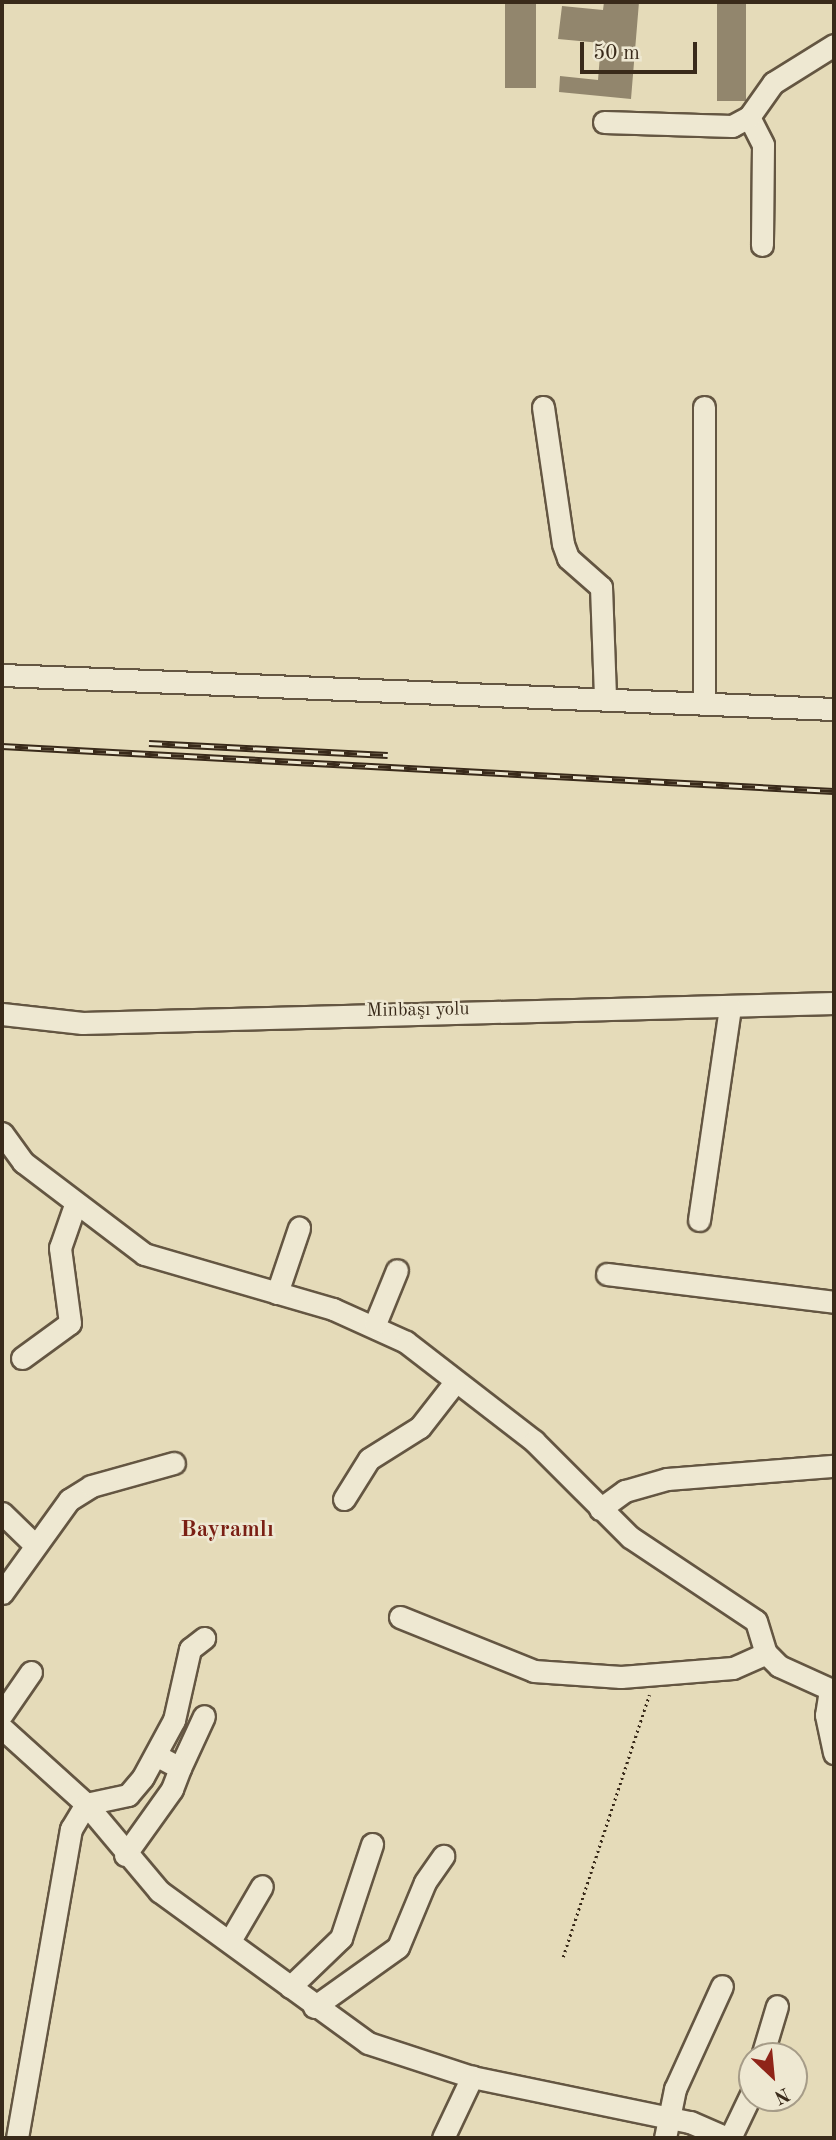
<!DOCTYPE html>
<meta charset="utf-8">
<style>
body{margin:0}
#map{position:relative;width:836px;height:2140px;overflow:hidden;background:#e5dbb9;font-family:"Old Standard TT",serif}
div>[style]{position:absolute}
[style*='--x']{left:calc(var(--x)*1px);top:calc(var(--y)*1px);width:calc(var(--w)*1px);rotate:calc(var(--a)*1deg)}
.building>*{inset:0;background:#92866d;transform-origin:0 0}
.path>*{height:2.5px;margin-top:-1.25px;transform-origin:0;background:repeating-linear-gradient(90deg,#392a1a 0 2px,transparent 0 5.5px)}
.roads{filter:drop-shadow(2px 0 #645642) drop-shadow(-2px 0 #645642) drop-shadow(0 2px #645642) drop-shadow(0 -2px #645642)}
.minor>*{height:21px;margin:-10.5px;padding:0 10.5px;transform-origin:10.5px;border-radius:10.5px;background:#eee8d2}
.rail>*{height:7px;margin-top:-3.5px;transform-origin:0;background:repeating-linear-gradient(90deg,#eee8d2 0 13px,#392a1a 0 26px);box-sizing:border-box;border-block:2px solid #392a1a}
span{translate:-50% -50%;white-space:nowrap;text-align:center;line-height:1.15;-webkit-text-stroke:5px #eee8d2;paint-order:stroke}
.street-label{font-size:19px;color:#392a1a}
.quarter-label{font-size:23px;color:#7a1f14;font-weight:700}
.frame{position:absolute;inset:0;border:4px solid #392a1a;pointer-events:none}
.north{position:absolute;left:738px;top:2042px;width:70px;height:70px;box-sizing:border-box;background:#eee8d2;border:2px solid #a69c88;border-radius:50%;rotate:154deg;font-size:19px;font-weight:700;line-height:28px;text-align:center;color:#392a1a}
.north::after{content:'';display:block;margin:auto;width:24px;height:32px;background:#8f2418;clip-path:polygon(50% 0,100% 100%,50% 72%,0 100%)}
.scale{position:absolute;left:580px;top:42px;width:117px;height:32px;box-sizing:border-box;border:4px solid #392a1a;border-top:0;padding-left:9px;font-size:21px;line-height:24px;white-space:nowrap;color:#392a1a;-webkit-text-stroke:5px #eee8d2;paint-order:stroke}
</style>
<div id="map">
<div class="building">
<div style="left:505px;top:2px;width:31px;height:86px"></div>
<div style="clip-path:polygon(604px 2px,639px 2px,631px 99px,559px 92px,560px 76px,598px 80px,601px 43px,558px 39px,562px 6px,603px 10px)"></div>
<div style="left:717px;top:2px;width:29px;height:99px"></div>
</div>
<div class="path">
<div style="--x:563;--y:1957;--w:276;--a:-71.8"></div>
</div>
<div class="roads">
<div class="minor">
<div style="--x:749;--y:117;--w:31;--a:63"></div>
<div style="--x:763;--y:145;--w:100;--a:90.6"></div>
<div style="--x:604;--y:122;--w:128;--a:1.8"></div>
<div style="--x:732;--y:126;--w:19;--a:-28"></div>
<div style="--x:749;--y:117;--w:42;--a:-54.8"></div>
<div style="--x:773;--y:83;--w:72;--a:-31.9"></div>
<div style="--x:543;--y:407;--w:138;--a:81.7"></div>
<div style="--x:563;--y:544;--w:15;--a:70"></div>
<div style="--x:568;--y:558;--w:44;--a:41.3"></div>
<div style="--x:601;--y:587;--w:109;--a:87.9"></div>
<div style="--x:2;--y:675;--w:833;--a:2.34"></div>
<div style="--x:704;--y:701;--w:294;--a:-90"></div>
<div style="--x:2;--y:1014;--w:81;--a:6.4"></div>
<div style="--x:82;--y:1023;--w:752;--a:-1.52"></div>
<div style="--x:2;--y:1133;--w:36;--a:54"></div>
<div style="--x:23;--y:1162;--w:152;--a:37.2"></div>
<div style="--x:144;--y:1254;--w:197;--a:16.2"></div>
<div style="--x:333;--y:1309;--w:80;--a:24.3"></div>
<div style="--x:406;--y:1342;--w:162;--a:37.7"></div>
<div style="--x:534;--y:1441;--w:136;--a:45"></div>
<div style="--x:630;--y:1537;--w:151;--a:33.7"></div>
<div style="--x:756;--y:1621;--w:34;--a:73"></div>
<div style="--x:766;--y:1653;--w:18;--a:45"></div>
<div style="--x:779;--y:1666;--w:60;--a:24.4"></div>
<div style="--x:699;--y:1220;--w:215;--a:-81.7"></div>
<div style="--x:607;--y:1274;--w:229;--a:7"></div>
<div style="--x:277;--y:1293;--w:69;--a:-71.3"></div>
<div style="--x:375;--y:1324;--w:58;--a:-67.8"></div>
<div style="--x:22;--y:1358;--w:59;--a:-36.1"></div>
<div style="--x:70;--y:1323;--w:76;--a:-97.6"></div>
<div style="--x:60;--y:1248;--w:46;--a:-70.8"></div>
<div style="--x:344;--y:1499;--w:47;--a:-58"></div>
<div style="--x:369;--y:1459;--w:60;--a:-32.1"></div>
<div style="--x:420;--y:1427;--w:58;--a:-52"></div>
<div style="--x:600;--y:1509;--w:31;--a:-36"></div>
<div style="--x:625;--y:1491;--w:44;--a:-15.9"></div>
<div style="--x:667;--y:1479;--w:168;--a:-4.5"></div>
<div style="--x:2;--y:1513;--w:43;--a:44.1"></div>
<div style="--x:2;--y:1593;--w:115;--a:-54.2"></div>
<div style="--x:69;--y:1500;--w:26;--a:-32"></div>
<div style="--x:91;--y:1486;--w:86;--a:-15.5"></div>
<div style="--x:400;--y:1617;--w:144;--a:21.9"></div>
<div style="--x:534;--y:1671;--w:87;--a:3.9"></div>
<div style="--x:621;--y:1677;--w:112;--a:-4.6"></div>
<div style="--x:733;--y:1668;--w:36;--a:-24"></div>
<div style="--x:830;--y:1690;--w:25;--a:99"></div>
<div style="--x:826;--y:1715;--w:39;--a:78"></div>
<div style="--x:2;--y:1714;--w:51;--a:-55.4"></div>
<div style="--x:2;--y:1728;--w:113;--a:42.1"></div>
<div style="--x:86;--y:1804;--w:114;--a:50"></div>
<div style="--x:159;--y:1891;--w:258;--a:36"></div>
<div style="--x:368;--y:2043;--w:109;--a:18.1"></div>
<div style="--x:472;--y:2077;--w:223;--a:11.7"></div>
<div style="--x:690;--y:2122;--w:40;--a:23.4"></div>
<div style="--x:180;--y:1768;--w:57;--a:-65.2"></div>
<div style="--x:125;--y:1855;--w:81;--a:-54.5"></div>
<div style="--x:172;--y:1789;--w:22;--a:-69"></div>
<div style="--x:180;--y:1768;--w:26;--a:-152"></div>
<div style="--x:231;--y:1939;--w:61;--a:-59.7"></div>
<div style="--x:290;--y:1987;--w:71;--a:-43.9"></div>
<div style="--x:341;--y:1938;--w:99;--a:-71.7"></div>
<div style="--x:314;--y:2007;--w:103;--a:-35.5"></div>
<div style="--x:398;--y:1947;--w:70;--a:-67.4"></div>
<div style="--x:425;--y:1882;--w:32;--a:-55"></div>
<div style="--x:762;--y:2056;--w:52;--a:-73.3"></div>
<div style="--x:17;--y:2138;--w:314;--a:-80.1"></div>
<div style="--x:71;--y:1829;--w:29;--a:-59"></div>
<div style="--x:86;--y:1804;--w:43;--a:-12.1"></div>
<div style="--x:128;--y:1795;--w:23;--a:-50"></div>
<div style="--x:143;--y:1777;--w:65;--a:-61.5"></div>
<div style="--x:174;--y:1720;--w:73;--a:-77.3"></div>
<div style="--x:190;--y:1649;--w:18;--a:-38"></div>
<div style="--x:443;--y:2138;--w:68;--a:-64.6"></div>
<div style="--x:665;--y:2138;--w:50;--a:-78.5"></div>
<div style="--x:675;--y:2089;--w:113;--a:-65.5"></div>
<div style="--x:730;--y:2138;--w:51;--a:-64.4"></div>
</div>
</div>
<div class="rail">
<div style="--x:149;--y:743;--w:239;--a:2.9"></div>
<div style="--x:2;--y:746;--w:833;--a:3.1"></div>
</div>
<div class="street-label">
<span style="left:418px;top:1011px;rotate:-1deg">Minbaşı yolu</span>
</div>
<div class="quarter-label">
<span style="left:227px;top:1530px">Bayramlı</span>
</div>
<div class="frame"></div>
<div class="north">N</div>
<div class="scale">50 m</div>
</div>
